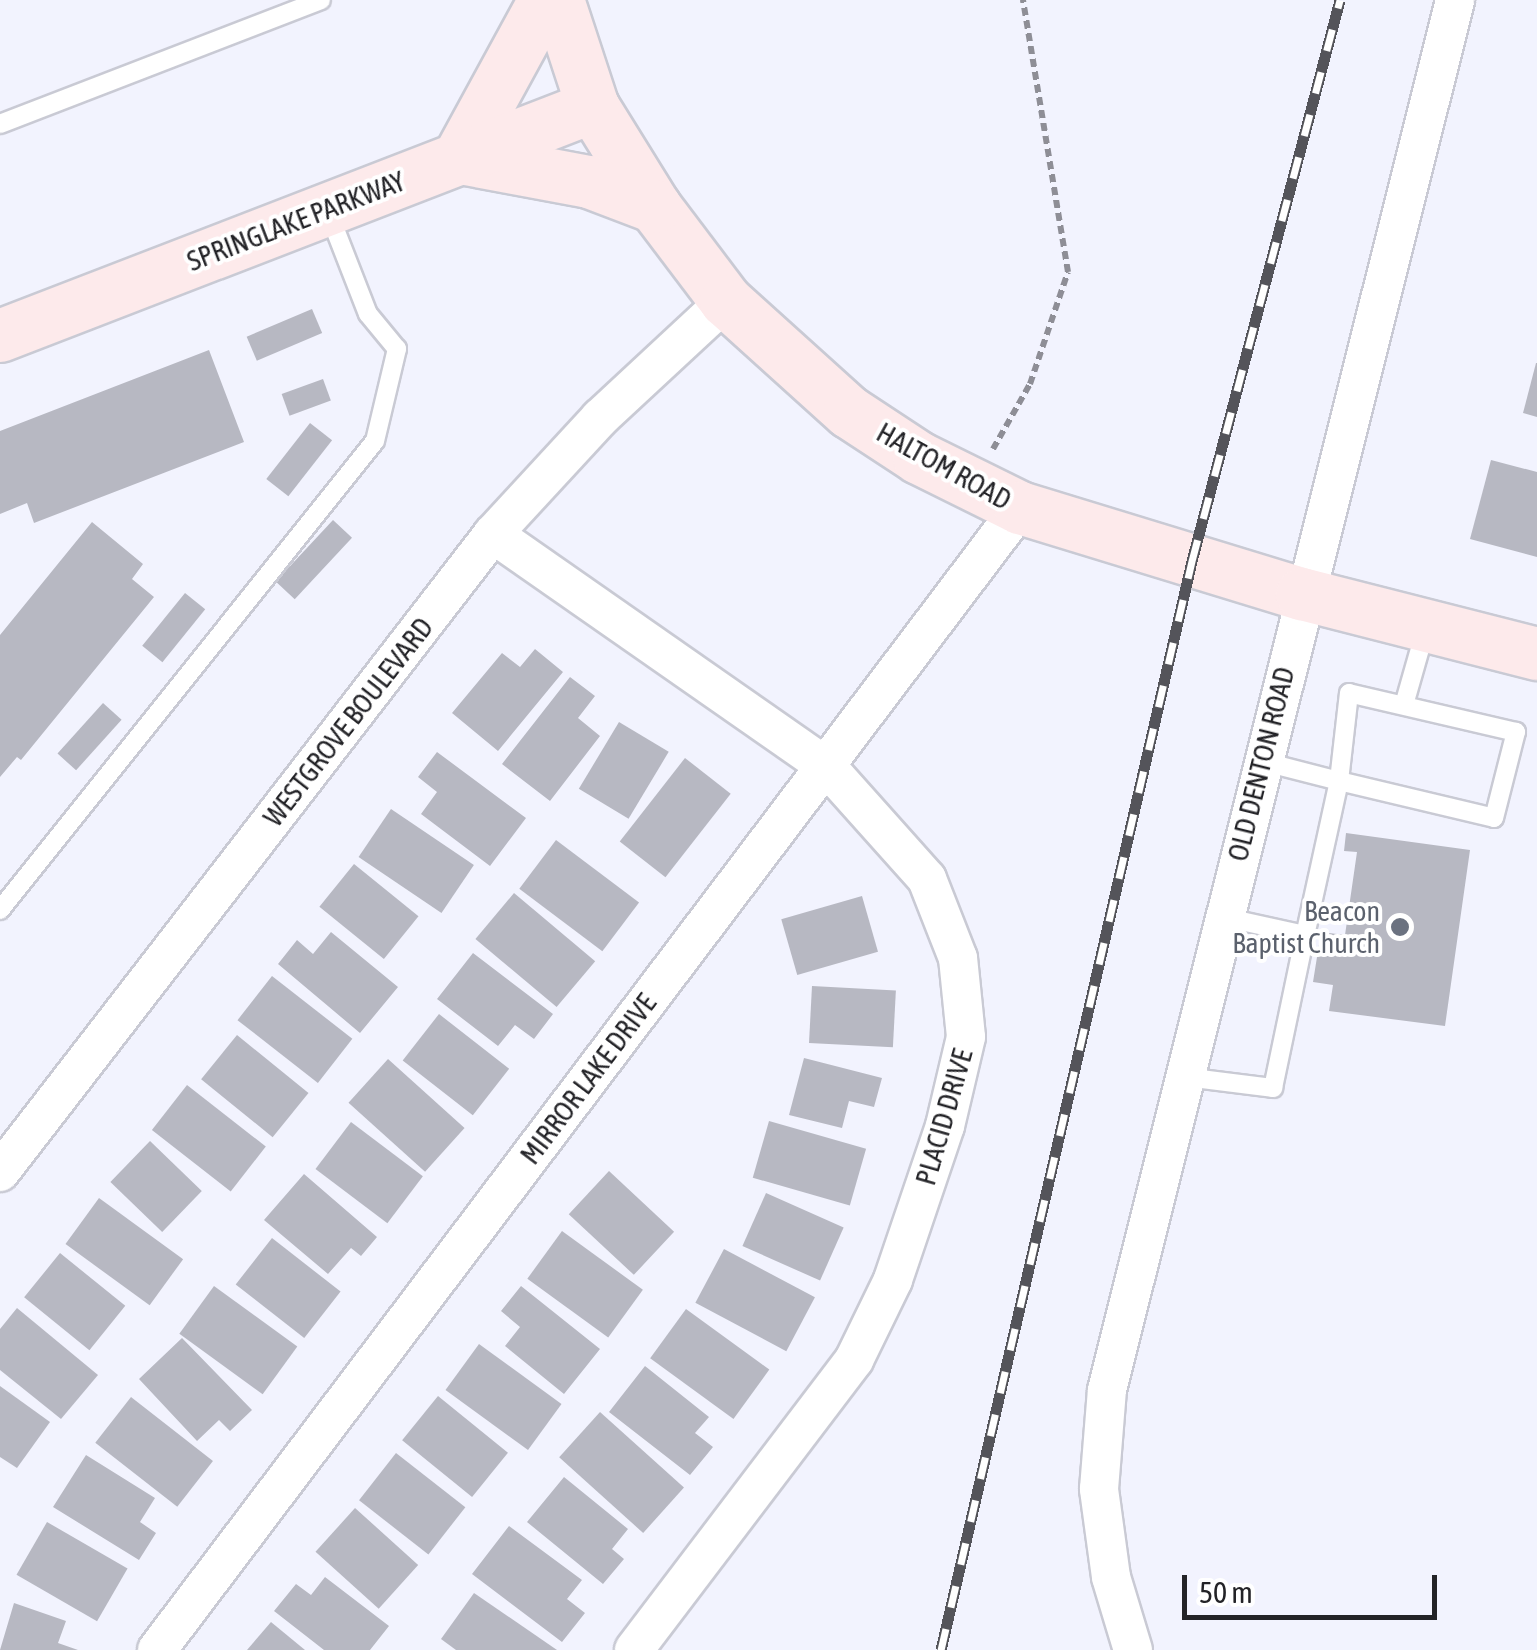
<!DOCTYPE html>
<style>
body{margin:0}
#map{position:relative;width:1537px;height:1650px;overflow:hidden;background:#f2f3fe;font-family:"Asap Condensed",sans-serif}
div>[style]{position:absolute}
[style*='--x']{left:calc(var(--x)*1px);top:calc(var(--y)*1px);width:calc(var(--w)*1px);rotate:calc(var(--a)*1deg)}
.building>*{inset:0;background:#b7b8c2;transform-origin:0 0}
.path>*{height:6px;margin-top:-3px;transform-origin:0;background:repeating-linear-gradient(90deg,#8e8e96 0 8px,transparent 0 13px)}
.roads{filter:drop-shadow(2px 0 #c9cad4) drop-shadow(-2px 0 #c9cad4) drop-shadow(0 2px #c9cad4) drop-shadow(0 -2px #c9cad4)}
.lane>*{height:18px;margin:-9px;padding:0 9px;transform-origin:9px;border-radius:9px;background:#fff}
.street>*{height:38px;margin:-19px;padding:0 19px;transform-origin:19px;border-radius:19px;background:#fff}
.secondary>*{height:52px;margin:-26px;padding:0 26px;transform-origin:26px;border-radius:26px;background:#fdeaeb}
.rail>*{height:11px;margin-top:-5.5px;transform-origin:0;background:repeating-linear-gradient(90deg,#fff 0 22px,#54545a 0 44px);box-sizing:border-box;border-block:2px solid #54545a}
.dots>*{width:28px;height:28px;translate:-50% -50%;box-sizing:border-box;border:5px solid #fff;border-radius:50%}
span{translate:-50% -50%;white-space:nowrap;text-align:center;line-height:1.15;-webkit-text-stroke:8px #fff;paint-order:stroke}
.street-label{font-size:28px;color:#232327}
.worship-label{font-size:28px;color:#5b616d}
.right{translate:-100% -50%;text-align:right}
.scale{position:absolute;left:1182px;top:1575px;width:255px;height:45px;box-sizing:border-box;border:5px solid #232327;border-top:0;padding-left:12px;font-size:30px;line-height:35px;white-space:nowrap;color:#232327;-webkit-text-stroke:8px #fff;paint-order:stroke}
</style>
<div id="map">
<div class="building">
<div style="left:312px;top:309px;width:26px;height:71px;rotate:67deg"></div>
<div style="clip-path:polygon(209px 350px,244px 442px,34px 523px,27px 503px,0 514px,0 431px)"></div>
<div style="clip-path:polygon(1536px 363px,1537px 363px,1537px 417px,1523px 413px)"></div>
<div style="left:323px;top:379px;width:23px;height:44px;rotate:70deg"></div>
<div style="left:310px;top:423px;width:28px;height:71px;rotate:38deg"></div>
<div style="clip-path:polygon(1491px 460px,1537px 472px,1537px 557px,1470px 539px)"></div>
<div style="left:333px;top:520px;width:26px;height:84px;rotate:43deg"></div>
<div style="clip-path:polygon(92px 522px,143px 564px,132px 579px,154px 597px,21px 760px,17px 757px,0 777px,0 635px)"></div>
<div style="left:185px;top:593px;width:26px;height:68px;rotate:39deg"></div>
<div style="clip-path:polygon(535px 649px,563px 672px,498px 751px,452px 713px,502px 653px,520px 667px)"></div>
<div style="clip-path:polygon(570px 677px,595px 696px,578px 718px,600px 736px,550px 801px,502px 764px)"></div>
<div style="left:103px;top:703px;width:25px;height:68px;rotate:42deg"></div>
<div style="left:619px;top:722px;width:58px;height:78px;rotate:31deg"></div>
<div style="clip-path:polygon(437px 752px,526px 818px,490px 866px,421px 814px,437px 792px,418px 777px)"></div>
<div style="left:685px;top:758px;width:58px;height:106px;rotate:38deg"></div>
<div style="left:391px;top:809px;width:100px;height:58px;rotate:34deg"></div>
<div style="clip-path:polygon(1346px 833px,1470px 850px,1445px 1026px,1329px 1011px,1333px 985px,1313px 982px,1321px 932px,1345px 935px,1357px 852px,1344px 851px)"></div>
<div style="left:556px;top:840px;width:104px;height:61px;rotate:37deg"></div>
<div style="left:354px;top:864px;width:83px;height:55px;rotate:39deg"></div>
<div style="left:514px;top:893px;width:106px;height:60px;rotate:40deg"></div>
<div style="left:862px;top:896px;width:58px;height:84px;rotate:74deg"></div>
<div style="clip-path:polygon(331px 932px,398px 987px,360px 1033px,278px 964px,297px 940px,313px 954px)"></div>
<div style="clip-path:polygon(473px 953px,553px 1014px,534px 1039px,515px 1025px,498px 1046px,437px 999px)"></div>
<div style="left:272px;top:976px;width:102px;height:56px;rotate:38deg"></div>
<div style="left:812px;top:986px;width:84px;height:57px;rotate:3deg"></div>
<div style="left:439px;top:1014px;width:89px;height:59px;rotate:38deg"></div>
<div style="left:237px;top:1035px;width:92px;height:57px;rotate:39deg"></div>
<div style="clip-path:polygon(804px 1058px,882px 1078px,874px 1107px,849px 1101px,842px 1128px,789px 1115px)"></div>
<div style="left:388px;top:1059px;width:103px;height:59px;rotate:42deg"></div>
<div style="left:187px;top:1085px;width:100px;height:57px;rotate:38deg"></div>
<div style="left:769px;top:1121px;width:101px;height:59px;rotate:16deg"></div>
<div style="left:351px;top:1122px;width:90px;height:59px;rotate:37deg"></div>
<div style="left:150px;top:1141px;width:72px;height:57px;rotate:44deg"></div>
<div style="left:609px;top:1171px;width:89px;height:59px;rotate:43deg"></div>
<div style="clip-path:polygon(304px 1174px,377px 1237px,361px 1256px,351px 1248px,328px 1274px,264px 1220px)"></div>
<div style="left:766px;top:1193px;width:85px;height:58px;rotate:24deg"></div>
<div style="left:99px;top:1198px;width:104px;height:57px;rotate:36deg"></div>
<div style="left:562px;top:1231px;width:100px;height:59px;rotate:36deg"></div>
<div style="left:272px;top:1238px;width:87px;height:59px;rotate:38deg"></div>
<div style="left:724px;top:1249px;width:103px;height:61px;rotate:28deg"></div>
<div style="left:60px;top:1253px;width:84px;height:57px;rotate:39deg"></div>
<div style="left:214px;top:1286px;width:103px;height:59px;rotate:36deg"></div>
<div style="clip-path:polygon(521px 1286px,600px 1349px,564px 1394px,505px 1346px,520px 1327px,501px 1311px)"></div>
<div style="clip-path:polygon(17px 1308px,98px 1375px,61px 1419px,0 1370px,0 1329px)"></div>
<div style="left:686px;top:1309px;width:103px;height:61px;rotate:36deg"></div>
<div style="clip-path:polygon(182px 1338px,252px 1410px,230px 1431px,219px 1420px,197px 1441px,139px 1379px)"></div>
<div style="left:479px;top:1344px;width:102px;height:57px;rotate:36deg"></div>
<div style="clip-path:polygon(645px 1366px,709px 1417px,695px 1433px,713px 1447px,690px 1475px,609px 1412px)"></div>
<div style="clip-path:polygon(0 1386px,50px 1422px,17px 1468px,0 1457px)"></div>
<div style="left:438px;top:1396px;width:90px;height:57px;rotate:39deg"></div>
<div style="left:131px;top:1397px;width:104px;height:58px;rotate:38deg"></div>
<div style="left:600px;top:1412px;width:113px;height:61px;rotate:42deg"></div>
<div style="left:396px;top:1453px;width:88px;height:60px;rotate:38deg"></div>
<div style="clip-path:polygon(86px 1455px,155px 1498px,140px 1522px,156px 1533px,139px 1560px,53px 1507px)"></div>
<div style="clip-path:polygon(564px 1477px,628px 1529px,612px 1549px,624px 1559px,603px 1584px,527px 1522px)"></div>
<div style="left:355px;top:1508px;width:85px;height:59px;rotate:42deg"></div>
<div style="left:47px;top:1522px;width:93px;height:61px;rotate:30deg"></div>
<div style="clip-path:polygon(509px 1526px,582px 1580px,567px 1599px,585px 1613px,562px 1642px,472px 1574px)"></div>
<div style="clip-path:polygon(325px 1577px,389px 1626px,370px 1650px,324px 1650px,274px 1611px,296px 1584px,311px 1595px)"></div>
<div style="clip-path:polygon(474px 1593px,557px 1650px,456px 1650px,441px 1639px)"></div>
<div style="clip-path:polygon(14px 1603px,66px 1621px,58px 1643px,78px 1650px,0 1650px)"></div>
<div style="clip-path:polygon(271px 1622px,305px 1650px,247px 1650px)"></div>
</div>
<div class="path">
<div style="--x:993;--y:449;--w:75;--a:-60.4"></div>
<div style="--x:1030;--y:384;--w:118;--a:-71.3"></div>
<div style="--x:1068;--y:272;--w:276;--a:-99.4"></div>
</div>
<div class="roads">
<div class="lane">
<div style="--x:0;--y:124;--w:344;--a:-21.1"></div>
<div style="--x:1404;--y:705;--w:80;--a:-74.1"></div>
<div style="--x:1261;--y:761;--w:81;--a:14.4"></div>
<div style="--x:1339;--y:781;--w:159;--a:13.4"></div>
<div style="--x:1494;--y:818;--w:89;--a:-75.7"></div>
<div style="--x:1516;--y:732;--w:171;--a:-166.9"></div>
<div style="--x:1349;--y:693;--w:89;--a:96.5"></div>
<div style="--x:1339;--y:781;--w:158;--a:102.4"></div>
<div style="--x:0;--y:910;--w:600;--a:-51.36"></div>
<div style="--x:375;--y:441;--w:95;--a:-76.6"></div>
<div style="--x:397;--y:349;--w:45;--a:-129.6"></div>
<div style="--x:368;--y:314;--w:107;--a:-111.3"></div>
<div style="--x:1185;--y:1077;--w:89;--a:7.1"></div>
<div style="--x:1273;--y:1088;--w:156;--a:-78.2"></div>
<div style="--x:1305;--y:935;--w:84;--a:-167.6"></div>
</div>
<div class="street">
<div style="--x:493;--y:534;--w:407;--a:34.9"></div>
<div style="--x:827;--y:767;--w:150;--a:48.2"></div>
<div style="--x:927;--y:879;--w:85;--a:68.6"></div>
<div style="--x:958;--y:958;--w:79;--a:84.2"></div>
<div style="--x:966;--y:1037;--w:91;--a:103.3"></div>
<div style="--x:945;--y:1126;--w:163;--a:108.7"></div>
<div style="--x:893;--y:1280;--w:89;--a:116"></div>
<div style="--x:854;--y:1360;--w:364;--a:127.2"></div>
<div style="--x:0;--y:1172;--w:806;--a:-52.31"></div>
<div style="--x:493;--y:534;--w:158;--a:-47.3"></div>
<div style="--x:600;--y:418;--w:172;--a:-42.9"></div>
<div style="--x:157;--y:1650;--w:1431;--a:-52.92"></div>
<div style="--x:1133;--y:1650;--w:76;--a:-106.8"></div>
<div style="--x:1111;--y:1577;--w:89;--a:-97.8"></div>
<div style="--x:1099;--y:1489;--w:99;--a:-85.4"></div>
<div style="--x:1107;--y:1390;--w:1433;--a:-75.94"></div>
</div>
<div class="secondary">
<div style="--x:558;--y:0;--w:113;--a:71.9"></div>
<div style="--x:593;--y:107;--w:118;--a:58.2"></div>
<div style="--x:655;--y:207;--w:118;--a:52.9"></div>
<div style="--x:726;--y:301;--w:166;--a:42.1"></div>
<div style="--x:849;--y:412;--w:84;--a:33.3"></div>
<div style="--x:919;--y:458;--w:113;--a:26.3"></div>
<div style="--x:1020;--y:508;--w:295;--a:17"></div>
<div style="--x:1302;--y:594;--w:243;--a:14.3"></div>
<div style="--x:459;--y:158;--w:180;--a:-61.4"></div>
<div style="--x:466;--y:159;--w:125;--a:10.6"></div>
<div style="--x:589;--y:182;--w:71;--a:20.7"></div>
<div style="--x:0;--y:336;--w:636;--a:-21.12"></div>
</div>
</div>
<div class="rail">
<div style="--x:941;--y:1650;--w:1118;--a:-77.02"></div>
<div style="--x:1192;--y:561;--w:580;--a:-75.22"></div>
</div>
<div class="dots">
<div style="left:1400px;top:927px;background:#6b7280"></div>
</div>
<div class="street-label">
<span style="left:296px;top:221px;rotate:-21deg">SPRINGLAKE PARKWAY</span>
<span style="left:944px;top:466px;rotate:29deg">HALTOM ROAD</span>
<span style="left:348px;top:722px;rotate:-52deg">WESTGROVE BOULEVARD</span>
<span style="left:1261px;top:764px;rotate:-76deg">OLD DENTON ROAD</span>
<span style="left:588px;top:1079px;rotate:-53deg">MIRROR LAKE DRIVE</span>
<span style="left:944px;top:1117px;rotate:-74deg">PLACID DRIVE</span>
</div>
<div class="worship-label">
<span class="right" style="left:1380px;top:927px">Beacon<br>Baptist Church</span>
</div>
<div class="scale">50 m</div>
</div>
